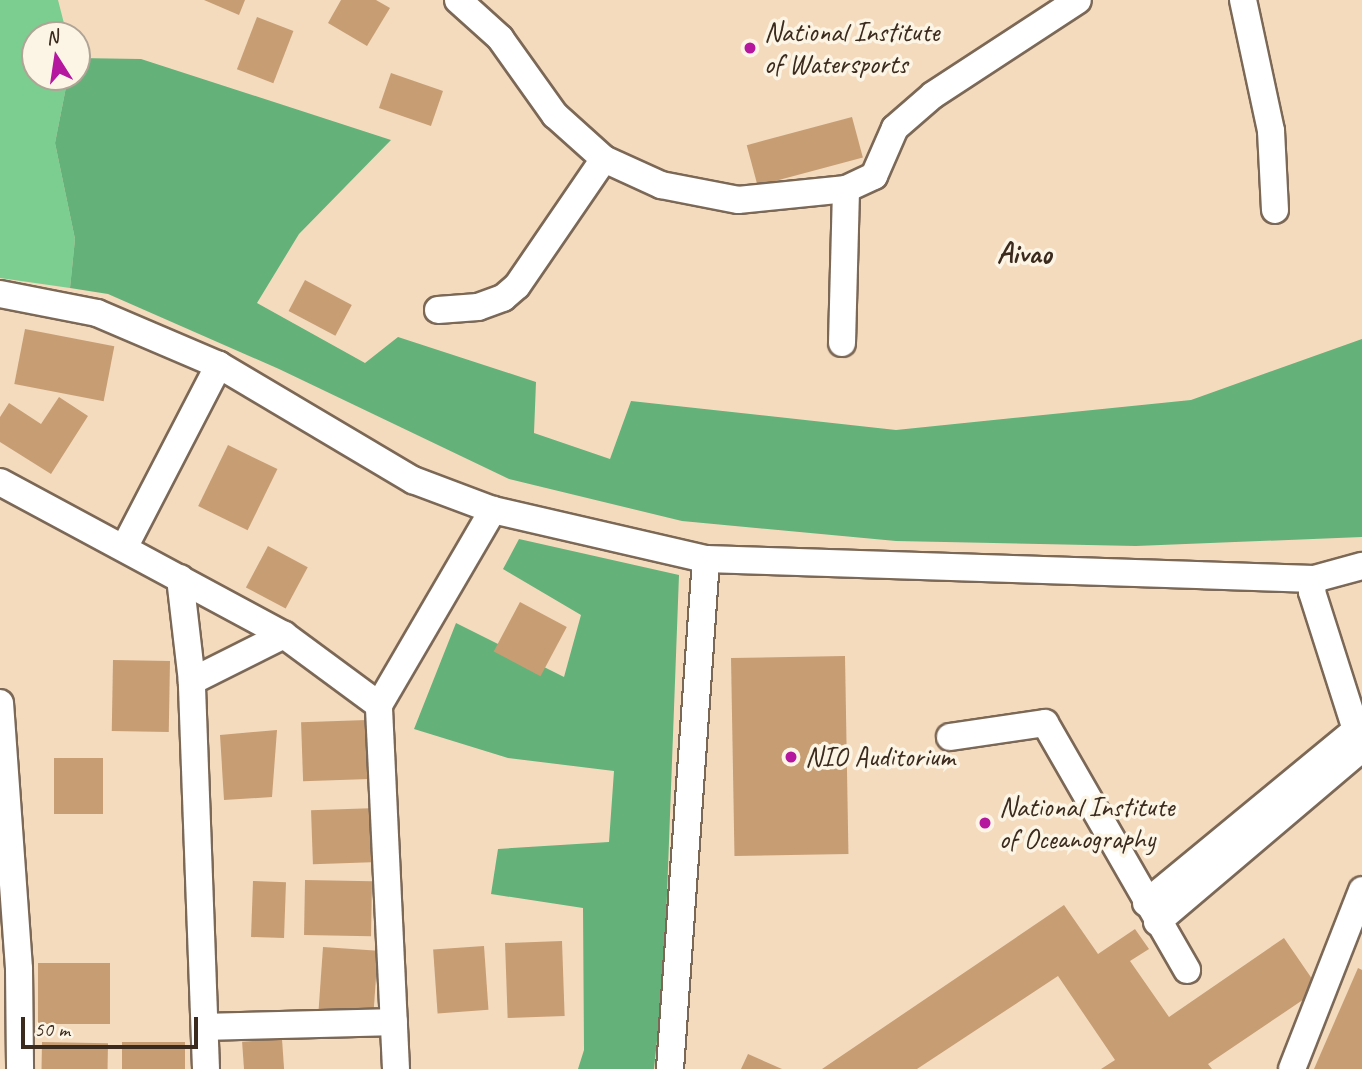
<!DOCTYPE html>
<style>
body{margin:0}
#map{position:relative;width:1362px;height:1069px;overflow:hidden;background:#f4dbbe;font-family:Caveat,sans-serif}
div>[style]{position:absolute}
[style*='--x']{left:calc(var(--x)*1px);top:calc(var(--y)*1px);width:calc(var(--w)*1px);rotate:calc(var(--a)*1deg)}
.green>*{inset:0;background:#7bce90}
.forest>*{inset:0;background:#64b17a}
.building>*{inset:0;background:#c79d74;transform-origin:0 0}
.roads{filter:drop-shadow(2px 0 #7c6856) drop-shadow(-2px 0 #7c6856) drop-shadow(0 2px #7c6856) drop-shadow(0 -2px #7c6856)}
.minor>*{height:26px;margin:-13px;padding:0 13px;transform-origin:13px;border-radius:13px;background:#fff}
.dots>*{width:19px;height:19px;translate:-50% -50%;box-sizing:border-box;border:4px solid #fcf5e5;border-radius:50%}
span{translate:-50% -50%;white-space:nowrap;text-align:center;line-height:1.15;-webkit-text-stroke:7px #fcf5e5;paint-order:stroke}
.poi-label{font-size:28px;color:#3b2a1e}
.left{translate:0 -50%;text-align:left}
.neighbourhood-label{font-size:30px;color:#3b2a1e;font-weight:700}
.north{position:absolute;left:21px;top:21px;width:70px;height:70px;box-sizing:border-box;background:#fcf5e5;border:2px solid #afa495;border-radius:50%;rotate:348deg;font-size:19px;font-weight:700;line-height:28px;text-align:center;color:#3b2a1e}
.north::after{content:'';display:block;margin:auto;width:24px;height:32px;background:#b5179e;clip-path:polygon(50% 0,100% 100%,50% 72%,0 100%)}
.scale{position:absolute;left:21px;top:1017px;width:177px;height:32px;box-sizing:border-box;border:4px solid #3b2a1e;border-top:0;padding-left:9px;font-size:21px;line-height:24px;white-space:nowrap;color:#3b2a1e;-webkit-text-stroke:5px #fcf5e5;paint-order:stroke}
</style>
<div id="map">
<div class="green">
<div style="clip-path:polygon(0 0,58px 0,67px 35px,35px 35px,35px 77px,68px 77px,55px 143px,75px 239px,70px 288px,0 278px)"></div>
</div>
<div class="forest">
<div style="clip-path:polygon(77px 58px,141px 59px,391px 140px,299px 234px,257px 303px,365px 363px,398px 337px,536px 382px,534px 433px,610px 459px,631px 401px,896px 430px,1191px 400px,1362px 339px,1362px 537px,1136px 546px,896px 541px,682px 521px,509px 479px,279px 369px,108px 294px,70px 288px,75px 239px,55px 143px,68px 77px,77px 77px)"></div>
<div style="clip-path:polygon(519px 539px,679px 575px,664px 975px,654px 1069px,578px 1069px,584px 1050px,583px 908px,491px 894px,498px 849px,609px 842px,614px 771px,508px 758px,414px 729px,456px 623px,564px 677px,581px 615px,503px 569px)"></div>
</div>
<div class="building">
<div style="clip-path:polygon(204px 0,245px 0,239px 15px)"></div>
<div style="clip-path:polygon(341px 0,376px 0,390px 8px,367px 46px,328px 23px)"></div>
<div style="left:257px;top:17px;width:39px;height:56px;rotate:21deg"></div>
<div style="left:391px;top:73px;width:55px;height:37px;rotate:19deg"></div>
<div style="left:852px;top:117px;width:42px;height:109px;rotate:75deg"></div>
<div style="left:305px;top:280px;width:53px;height:35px;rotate:28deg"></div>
<div style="left:25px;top:329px;width:91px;height:56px;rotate:11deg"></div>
<div style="clip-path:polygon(59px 397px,88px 416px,51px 474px,0 442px,0 417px,9px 403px,41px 424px)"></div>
<div style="left:228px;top:445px;width:55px;height:68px;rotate:26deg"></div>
<div style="left:268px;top:546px;width:45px;height:47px;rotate:28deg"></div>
<div style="left:520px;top:602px;width:53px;height:56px;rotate:28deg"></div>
<div style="left:845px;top:656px;width:198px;height:114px;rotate:89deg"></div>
<div style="left:113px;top:660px;width:57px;height:71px;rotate:1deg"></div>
<div style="left:367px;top:720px;width:59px;height:66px;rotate:88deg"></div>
<div style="clip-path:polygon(277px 730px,272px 797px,224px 800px,220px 735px)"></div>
<div style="left:54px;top:758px;width:49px;height:56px"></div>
<div style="left:377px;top:808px;width:54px;height:66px;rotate:88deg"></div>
<div style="left:305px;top:880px;width:67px;height:55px;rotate:1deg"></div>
<div style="left:253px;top:881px;width:33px;height:56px;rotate:2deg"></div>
<div style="clip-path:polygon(1064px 905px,1098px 954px,1135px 929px,1149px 949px,1130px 961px,1169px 1017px,1284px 938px,1319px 989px,1208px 1064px,1212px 1069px,1101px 1069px,1115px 1060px,1058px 976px,917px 1069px,822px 1069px)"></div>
<div style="left:562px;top:941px;width:75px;height:57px;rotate:88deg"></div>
<div style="left:484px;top:946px;width:64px;height:51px;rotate:86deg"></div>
<div style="left:323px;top:947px;width:55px;height:64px;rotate:4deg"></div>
<div style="left:38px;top:963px;width:72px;height:61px"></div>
<div style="clip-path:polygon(1358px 968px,1362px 970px,1362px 1069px,1314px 1069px)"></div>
<div style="left:282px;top:1039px;width:30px;height:40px;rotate:86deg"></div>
<div style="left:42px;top:1042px;width:66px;height:27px;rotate:1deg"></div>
<div style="left:122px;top:1042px;width:63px;height:27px"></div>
<div style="clip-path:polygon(748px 1054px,782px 1069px,741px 1069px)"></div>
</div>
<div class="roads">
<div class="minor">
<div style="--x:458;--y:0;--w:57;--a:42.1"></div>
<div style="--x:500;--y:38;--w:95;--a:54.5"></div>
<div style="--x:555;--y:115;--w:66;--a:41.9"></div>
<div style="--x:604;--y:159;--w:63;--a:24.5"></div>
<div style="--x:661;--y:185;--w:78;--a:11"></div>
<div style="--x:738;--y:200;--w:109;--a:-5.8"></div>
<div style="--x:846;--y:189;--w:31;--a:-25"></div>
<div style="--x:874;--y:176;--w:52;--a:-66.4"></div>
<div style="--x:895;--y:128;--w:50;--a:-41"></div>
<div style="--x:933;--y:95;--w:173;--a:-33.2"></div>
<div style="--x:1243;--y:0;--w:134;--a:77.9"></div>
<div style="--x:1271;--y:131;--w:79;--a:87.1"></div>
<div style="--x:0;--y:294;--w:99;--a:11.1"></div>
<div style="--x:97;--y:313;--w:133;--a:23.1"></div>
<div style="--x:219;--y:365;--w:226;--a:30.7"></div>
<div style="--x:413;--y:480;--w:85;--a:20.6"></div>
<div style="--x:493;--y:510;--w:219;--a:13"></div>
<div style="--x:706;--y:559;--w:608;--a:1.88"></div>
<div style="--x:1314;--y:579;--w:50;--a:-15.2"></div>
<div style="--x:438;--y:310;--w:40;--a:-4.3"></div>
<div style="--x:478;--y:307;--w:27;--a:-20"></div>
<div style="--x:503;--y:298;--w:18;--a:-41"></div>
<div style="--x:517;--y:286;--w:154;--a:-55.6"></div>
<div style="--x:842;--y:343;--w:154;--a:-88.5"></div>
<div style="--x:0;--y:482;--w:323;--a:28.3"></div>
<div style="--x:284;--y:635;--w:118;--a:36.4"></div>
<div style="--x:125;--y:546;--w:204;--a:-62.6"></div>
<div style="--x:180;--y:578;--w:104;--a:83.4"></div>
<div style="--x:1314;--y:579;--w:13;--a:99"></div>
<div style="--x:1312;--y:592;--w:145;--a:72.3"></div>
<div style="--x:1356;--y:730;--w:8;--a:45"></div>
<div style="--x:0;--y:703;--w:267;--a:85.9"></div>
<div style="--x:19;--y:969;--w:100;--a:89.4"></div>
<div style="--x:950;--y:737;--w:96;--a:-8.4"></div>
<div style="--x:1045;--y:723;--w:285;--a:60.1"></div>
<div style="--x:1146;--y:903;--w:272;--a:-39.5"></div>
<div style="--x:1157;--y:922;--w:269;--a:-40.3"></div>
<div style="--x:205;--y:1027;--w:189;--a:-1.5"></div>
<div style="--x:206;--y:1069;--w:388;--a:-92.1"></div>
<div style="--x:192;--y:681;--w:103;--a:-26.6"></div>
<div style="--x:396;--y:1069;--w:364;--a:-92.7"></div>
<div style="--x:379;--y:705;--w:226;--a:-59.7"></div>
<div style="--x:670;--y:1069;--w:511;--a:-85.96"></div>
<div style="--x:1292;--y:1069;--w:192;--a:-68.6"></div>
</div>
</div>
<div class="dots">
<div style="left:750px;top:48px;background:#b5179e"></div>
<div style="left:791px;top:757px;background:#b5179e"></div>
<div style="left:985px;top:823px;background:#b5179e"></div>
</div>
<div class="poi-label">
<span class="left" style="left:764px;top:48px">National Institute<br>of Watersports</span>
<span class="left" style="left:805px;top:757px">NIO Auditorium</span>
<span class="left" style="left:999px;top:823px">National Institute<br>of Oceanography</span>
</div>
<div class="neighbourhood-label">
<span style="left:1024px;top:253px">Aivao</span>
</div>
<div class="north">N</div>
<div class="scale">50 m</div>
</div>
